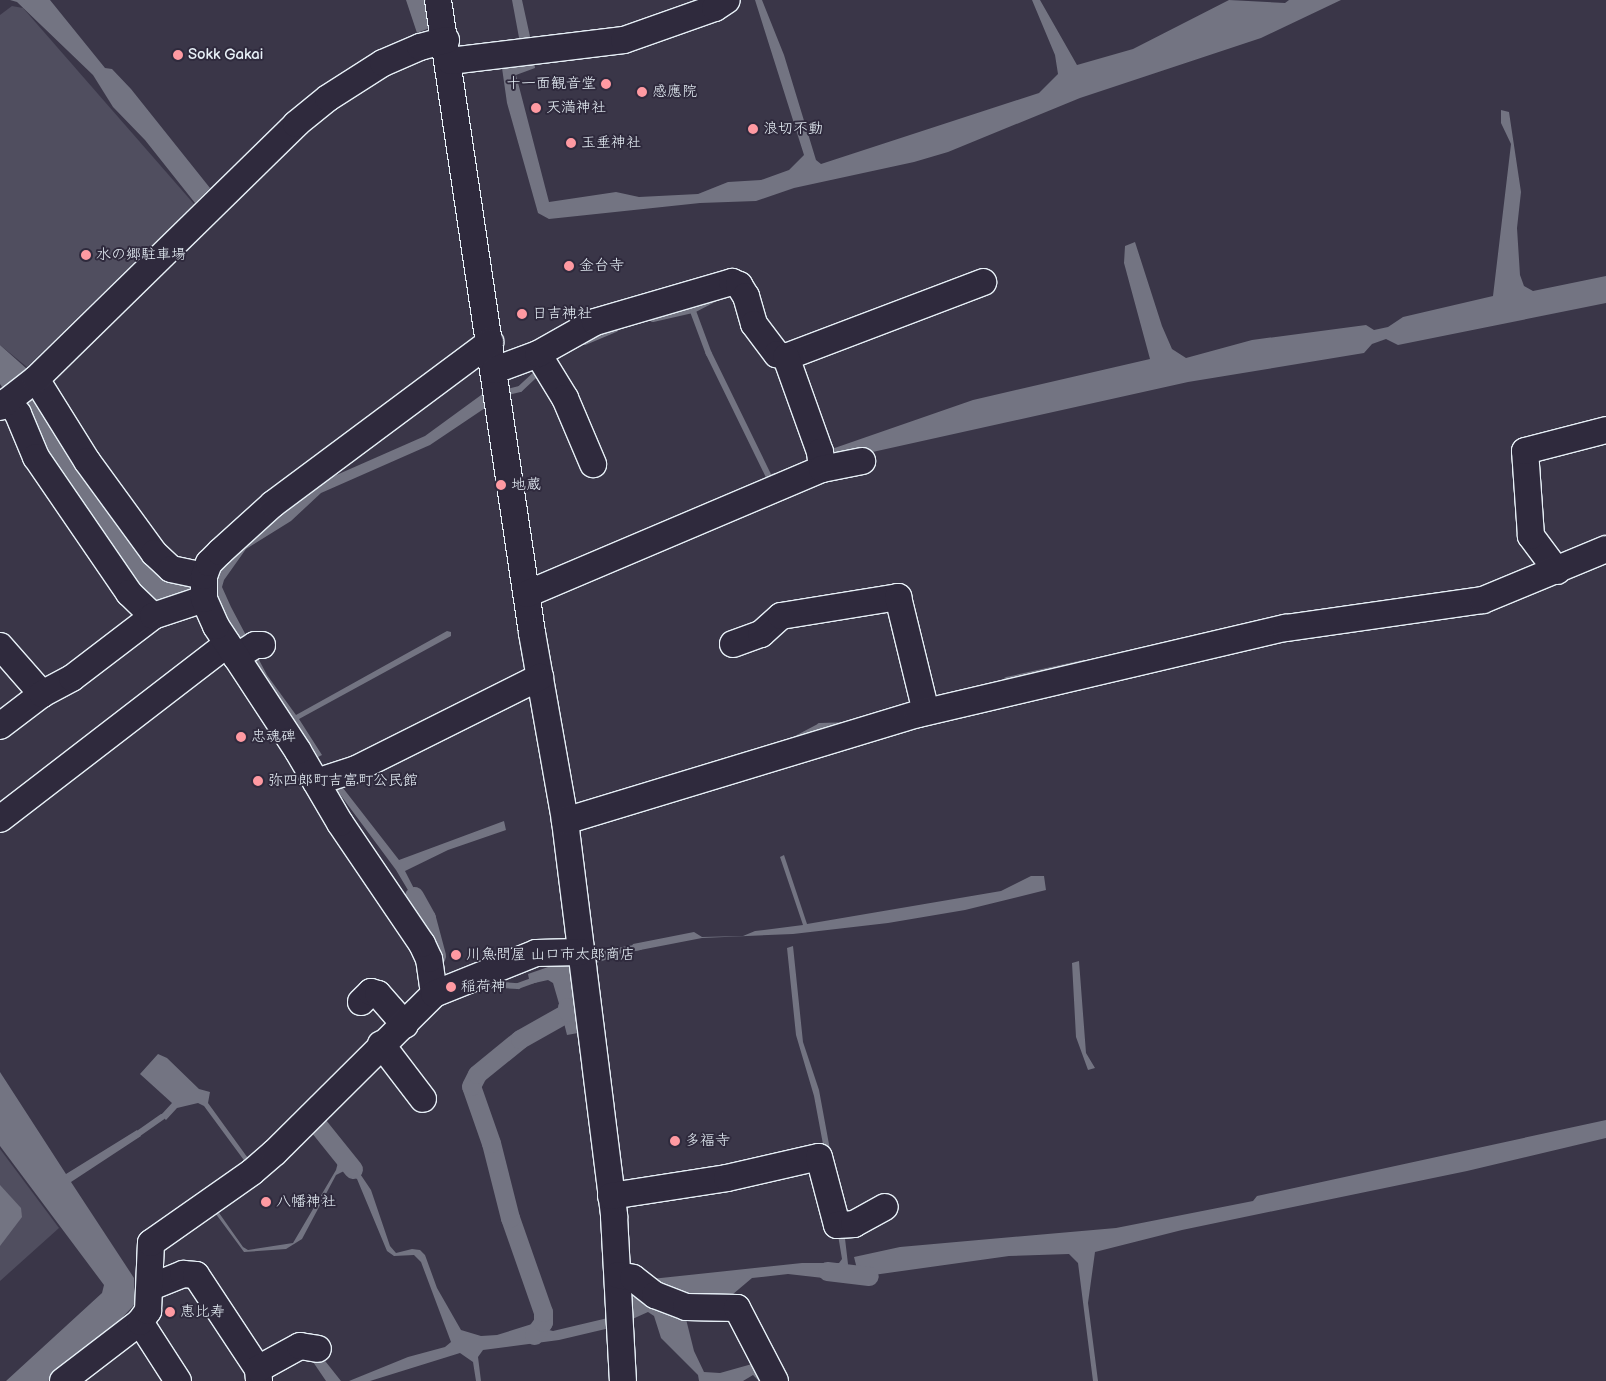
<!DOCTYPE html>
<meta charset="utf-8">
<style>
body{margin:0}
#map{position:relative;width:1606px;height:1381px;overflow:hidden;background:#3a3648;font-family:"Balsamiq Sans","Klee One",sans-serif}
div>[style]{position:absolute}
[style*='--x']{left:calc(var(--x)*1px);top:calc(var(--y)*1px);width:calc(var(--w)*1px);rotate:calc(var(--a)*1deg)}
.green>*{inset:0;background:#504e5f}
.water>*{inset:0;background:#737482}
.stream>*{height:5.5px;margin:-2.75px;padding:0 2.75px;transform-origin:2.75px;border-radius:2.75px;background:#737482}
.canal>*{height:19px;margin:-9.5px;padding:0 9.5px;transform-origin:9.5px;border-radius:9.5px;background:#737482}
.roads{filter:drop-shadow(1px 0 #e8f1f8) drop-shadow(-1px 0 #e8f1f8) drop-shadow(0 1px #e8f1f8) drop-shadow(0 -1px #e8f1f8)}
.minor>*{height:26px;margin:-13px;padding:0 13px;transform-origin:13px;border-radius:13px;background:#2f2a3d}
.dots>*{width:14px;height:14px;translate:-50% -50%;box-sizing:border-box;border:2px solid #2f2a3d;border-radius:50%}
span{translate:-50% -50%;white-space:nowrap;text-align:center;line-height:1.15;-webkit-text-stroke:4px #2f2a3d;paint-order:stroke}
.poi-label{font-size:15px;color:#e8f1f8}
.left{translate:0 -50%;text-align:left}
.right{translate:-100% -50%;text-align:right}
</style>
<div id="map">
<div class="green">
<div style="clip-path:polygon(12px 6px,23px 8px,194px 204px,27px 367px,0 345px,0 15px)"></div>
<div style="clip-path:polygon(0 1149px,59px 1228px,0 1281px)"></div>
</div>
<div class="water">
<div style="clip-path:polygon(10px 0,50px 0,105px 68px,112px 69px,131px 89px,210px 188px,195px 203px,145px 140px,113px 107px,93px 75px,17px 2px)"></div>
<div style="clip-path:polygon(406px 0,425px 0,432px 27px,417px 33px)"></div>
<div style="clip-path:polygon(512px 0,522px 0,531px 41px,535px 68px,516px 75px,549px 202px,616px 192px,639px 197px,698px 194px,728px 182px,761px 180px,789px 170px,804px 155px,755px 0,762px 0,784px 55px,816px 160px,821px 164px,1039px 93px,1058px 74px,1055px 55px,1032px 0,1040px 0,1077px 65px,1133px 49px,1229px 0,1285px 3px,1289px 0,1341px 0,1261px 38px,1080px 98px,948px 152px,914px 162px,794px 188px,756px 201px,700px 203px,549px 219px,538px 213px,507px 103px,502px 68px,520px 43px)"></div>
<div style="clip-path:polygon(1501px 110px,1509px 112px,1521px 192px,1517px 228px,1520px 275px,1524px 286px,1533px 291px,1606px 276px,1606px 303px,1398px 345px,1386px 339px,1372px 344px,1364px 353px,1188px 382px,832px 461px,826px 451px,973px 400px,1150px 359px,1124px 263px,1125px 246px,1135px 242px,1162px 326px,1172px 349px,1186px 358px,1252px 340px,1366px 325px,1374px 330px,1388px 327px,1403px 317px,1493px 296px,1511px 144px,1501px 123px)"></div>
<div style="clip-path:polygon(0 345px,27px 369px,53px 416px,201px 589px,148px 604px,0 384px)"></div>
<div style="clip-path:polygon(488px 390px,491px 404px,430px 445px,321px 493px,291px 521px,246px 549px,224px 580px,222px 587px,231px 607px,267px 675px,296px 715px,447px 631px,451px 632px,451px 636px,299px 719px,322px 755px,318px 757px,311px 745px,305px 748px,225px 629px,212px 581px,215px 571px,253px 530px,325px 480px,425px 436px)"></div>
<div style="clip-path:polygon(336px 779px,399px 860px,504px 821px,506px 830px,448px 850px,405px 871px,428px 916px,424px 917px,396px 870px,336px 789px)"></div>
<div style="clip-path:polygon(784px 855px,807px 924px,1001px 891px,1031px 876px,1044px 876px,1046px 890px,965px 910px,888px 923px,793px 934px,702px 938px,635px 951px,631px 948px,633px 944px,694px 932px,702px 937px,743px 936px,755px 931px,803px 925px,780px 857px)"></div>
<div style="clip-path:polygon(793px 946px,803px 1042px,819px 1090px,833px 1166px,825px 1155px,814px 1096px,796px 1035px,787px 948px)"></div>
<div style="clip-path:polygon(609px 949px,617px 956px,593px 964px,591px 954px,594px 950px)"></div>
<div style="clip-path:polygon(574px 958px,578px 1033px,567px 1035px,564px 1023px,560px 1021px,549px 1024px,548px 1018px,560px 1007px,553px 983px,548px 980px,530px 984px,528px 974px)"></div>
<div style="clip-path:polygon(1079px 961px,1086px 1053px,1095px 1068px,1088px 1070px,1076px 1037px,1072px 963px)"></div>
<div style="clip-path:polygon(158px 1054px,167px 1058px,199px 1089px,210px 1092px,208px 1103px,250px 1161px,246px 1163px,204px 1106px,198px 1103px,177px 1108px,166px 1120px,161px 1115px,172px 1103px,140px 1074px)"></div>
<div style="clip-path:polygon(0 1072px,66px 1174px,137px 1130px,141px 1136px,71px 1182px,134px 1278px,135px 1304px,104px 1337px,48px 1381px,6px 1381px,102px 1293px,104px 1285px,0 1146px)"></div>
<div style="clip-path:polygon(1606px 1120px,1606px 1138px,1467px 1171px,1182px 1230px,1095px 1252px,1088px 1303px,1098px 1381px,1093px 1381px,1078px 1263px,1069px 1254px,1009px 1256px,859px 1277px,854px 1257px,900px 1247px,1116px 1228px,1253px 1201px,1257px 1196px)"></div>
<div style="clip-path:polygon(316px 1123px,317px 1129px,217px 1210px,243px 1247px,248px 1250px,293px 1243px,336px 1170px,342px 1147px,371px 1190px,390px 1246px,396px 1253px,412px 1249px,420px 1250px,425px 1255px,437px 1288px,461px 1330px,481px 1336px,497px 1335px,532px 1324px,539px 1313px,546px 1312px,549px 1330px,553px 1331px,612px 1317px,614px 1327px,559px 1340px,483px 1350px,478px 1357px,481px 1381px,476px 1381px,473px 1362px,460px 1353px,370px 1381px,349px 1381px,408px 1357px,445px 1347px,451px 1342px,421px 1262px,414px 1255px,394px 1256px,387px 1251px,357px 1179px,346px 1170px,336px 1175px,302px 1239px,286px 1249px,244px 1252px,210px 1206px)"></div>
<div style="clip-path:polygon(0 1185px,21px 1208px,22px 1217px,0 1246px)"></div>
<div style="clip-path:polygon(837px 1229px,844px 1230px,850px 1281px,788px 1274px,752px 1278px,726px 1300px,714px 1302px,642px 1280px,802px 1263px,839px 1263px,842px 1259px)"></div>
<div style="clip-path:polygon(639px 1290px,684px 1311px,694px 1351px,704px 1372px,720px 1373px,752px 1364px,770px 1381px,759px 1381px,753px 1375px,743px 1381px,699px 1381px,698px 1375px,661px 1338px,654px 1316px,648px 1312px,628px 1321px,633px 1298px)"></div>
<div style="clip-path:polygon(318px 1352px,341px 1381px,326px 1381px,309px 1356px,264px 1378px,252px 1368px)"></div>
</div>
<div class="stream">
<div style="--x:693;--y:310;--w:46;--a:69.6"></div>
<div style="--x:709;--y:353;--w:139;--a:64"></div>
<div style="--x:770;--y:478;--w:5;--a:-22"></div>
<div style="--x:653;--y:319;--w:41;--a:-12.7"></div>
<div style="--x:693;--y:310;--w:25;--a:-27"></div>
<div style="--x:585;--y:342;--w:33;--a:-23"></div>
<div style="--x:504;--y:393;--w:16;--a:-14"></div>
<div style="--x:520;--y:389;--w:26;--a:-43"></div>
<div style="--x:1007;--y:680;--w:78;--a:-12.6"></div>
<div style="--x:796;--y:739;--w:27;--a:-28"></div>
<div style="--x:820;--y:726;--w:24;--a:-2"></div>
<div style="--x:606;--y:953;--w:34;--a:-10"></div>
<div style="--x:488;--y:984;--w:30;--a:4"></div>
<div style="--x:518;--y:986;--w:20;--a:-20"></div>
<div style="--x:135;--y:1136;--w:33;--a:-35"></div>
</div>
<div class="canal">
<div style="--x:414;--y:896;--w:25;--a:61"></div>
<div style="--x:426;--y:918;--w:39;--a:75"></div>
<div style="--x:316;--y:1123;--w:59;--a:51.2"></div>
<div style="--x:827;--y:1271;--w:42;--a:6.8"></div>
<div style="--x:534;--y:1335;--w:16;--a:-55"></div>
<div style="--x:543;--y:1322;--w:10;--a:-90"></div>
<div style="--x:543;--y:1312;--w:100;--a:-109.3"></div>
<div style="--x:510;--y:1218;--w:77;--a:-104.2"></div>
<div style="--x:491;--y:1143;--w:60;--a:-109.3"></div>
<div style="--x:471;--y:1086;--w:13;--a:-63"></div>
<div style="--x:477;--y:1074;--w:55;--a:-39.1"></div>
<div style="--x:520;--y:1039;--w:55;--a:-29.4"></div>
<div style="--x:568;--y:1012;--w:5;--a:-101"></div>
</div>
<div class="roads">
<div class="minor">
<div style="--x:438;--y:0;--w:640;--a:81.55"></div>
<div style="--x:532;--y:633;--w:191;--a:80"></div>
<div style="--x:565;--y:821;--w:398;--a:82.9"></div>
<div style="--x:614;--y:1216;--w:165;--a:86.9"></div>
<div style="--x:450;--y:61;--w:175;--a:-6.9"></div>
<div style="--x:624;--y:40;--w:96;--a:-19.4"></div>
<div style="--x:715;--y:8;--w:14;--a:-34"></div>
<div style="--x:538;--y:354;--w:52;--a:58.5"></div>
<div style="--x:565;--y:398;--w:72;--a:67"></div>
<div style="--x:786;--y:357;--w:211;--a:-20.8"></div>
<div style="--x:495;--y:370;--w:46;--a:-20.4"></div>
<div style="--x:538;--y:354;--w:65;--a:-29.3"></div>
<div style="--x:595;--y:322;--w:143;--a:-16.3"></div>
<div style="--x:732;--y:282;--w:8;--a:23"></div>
<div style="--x:739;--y:285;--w:13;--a:58"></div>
<div style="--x:746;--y:296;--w:29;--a:74"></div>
<div style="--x:754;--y:324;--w:38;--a:53"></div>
<div style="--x:777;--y:354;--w:9;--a:18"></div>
<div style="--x:786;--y:357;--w:101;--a:70.3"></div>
<div style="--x:820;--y:452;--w:17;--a:83"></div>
<div style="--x:36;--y:379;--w:97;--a:58.1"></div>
<div style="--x:87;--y:461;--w:114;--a:53.9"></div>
<div style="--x:154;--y:553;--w:23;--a:43"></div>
<div style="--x:171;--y:569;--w:34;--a:12"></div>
<div style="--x:8;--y:401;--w:16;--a:52"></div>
<div style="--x:18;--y:414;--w:47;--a:67.3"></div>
<div style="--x:36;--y:457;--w:165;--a:55.6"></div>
<div style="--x:129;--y:593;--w:33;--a:44"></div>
<div style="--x:0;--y:407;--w:46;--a:-37.9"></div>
<div style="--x:36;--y:379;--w:364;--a:-44.4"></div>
<div style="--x:296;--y:124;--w:41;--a:-39.1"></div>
<div style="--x:328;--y:98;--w:65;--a:-32.5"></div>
<div style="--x:383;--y:63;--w:40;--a:-23.4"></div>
<div style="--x:420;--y:47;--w:27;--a:-15"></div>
<div style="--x:1557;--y:571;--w:44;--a:-126.6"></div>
<div style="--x:1531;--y:536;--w:85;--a:-94"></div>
<div style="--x:1525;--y:451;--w:84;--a:-14.5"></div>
<div style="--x:527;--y:594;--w:320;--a:-23"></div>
<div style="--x:822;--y:469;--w:41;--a:-11.3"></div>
<div style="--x:733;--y:644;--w:30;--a:-20"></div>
<div style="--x:761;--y:634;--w:27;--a:-42"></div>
<div style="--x:781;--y:616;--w:119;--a:-9.2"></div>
<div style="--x:898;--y:597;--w:118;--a:76.3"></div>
<div style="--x:0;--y:646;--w:64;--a:48.8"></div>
<div style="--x:236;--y:657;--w:22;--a:-32"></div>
<div style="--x:255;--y:645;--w:7;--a:0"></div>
<div style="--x:0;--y:726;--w:53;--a:-37.3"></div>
<div style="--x:42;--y:694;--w:34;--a:-28"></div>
<div style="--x:72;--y:678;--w:102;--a:-37.4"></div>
<div style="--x:153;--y:616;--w:54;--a:-18.4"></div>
<div style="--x:316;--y:782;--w:42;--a:-18"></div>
<div style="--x:356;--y:769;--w:206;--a:-26.6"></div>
<div style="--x:0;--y:819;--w:287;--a:-37.6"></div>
<div style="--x:565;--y:821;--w:369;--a:-16.9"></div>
<div style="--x:918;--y:714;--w:378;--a:-13.2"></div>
<div style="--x:1286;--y:628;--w:199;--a:-8.1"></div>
<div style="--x:1483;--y:600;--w:133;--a:-22.5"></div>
<div style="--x:434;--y:994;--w:35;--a:-98"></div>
<div style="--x:429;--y:959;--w:17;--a:-115"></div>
<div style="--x:422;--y:944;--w:146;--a:-124.1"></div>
<div style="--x:340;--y:823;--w:83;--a:-120.3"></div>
<div style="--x:298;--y:751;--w:149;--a:-123.3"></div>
<div style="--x:216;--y:626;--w:30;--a:-114"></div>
<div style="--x:204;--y:599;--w:23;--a:-90"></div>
<div style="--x:204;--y:576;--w:14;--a:-69"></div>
<div style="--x:209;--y:563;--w:16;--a:-45"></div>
<div style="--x:220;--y:552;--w:72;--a:-42.2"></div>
<div style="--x:273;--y:504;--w:271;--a:-36.7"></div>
<div style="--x:361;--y:1002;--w:14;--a:-45"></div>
<div style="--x:371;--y:992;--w:7;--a:16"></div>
<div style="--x:378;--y:994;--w:41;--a:48.9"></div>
<div style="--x:381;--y:1044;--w:69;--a:52.6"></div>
<div style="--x:611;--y:1196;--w:117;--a:-8.8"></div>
<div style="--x:727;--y:1178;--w:94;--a:-12.9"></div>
<div style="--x:819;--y:1157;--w:70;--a:75.2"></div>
<div style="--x:837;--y:1225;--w:17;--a:-3"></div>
<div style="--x:854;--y:1224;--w:35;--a:-29"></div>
<div style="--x:618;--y:1275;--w:15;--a:11"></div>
<div style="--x:633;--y:1278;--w:28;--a:38"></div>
<div style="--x:655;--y:1295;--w:33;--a:21"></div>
<div style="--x:686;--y:1307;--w:51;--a:1.1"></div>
<div style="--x:737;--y:1308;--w:82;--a:62.5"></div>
<div style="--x:151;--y:1287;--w:35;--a:-22"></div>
<div style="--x:183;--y:1274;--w:13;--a:4"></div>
<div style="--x:196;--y:1275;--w:113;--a:56.6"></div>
<div style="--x:258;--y:1369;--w:12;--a:85"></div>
<div style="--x:140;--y:1322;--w:70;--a:57.2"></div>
<div style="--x:258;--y:1369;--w:48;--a:-28.7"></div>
<div style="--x:300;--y:1346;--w:18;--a:9"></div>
<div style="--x:63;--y:1381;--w:97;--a:-37.5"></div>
<div style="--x:140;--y:1322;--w:14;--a:-54"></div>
<div style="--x:148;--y:1311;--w:68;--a:-87.5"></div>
<div style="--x:151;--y:1243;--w:123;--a:-35.1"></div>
<div style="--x:252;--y:1172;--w:30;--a:-41"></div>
<div style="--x:275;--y:1152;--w:224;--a:-44.8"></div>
<div style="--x:434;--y:994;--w:110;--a:-21.9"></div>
<div style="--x:536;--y:953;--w:44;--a:-1.3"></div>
</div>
</div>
<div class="dots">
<div style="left:178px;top:55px;background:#ff9aa2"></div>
<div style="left:606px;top:84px;background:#ff9aa2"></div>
<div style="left:642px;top:92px;background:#ff9aa2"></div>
<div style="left:536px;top:108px;background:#ff9aa2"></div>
<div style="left:753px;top:129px;background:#ff9aa2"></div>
<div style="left:571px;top:143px;background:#ff9aa2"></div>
<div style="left:86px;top:255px;background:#ff9aa2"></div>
<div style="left:569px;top:266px;background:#ff9aa2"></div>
<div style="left:522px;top:314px;background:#ff9aa2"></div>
<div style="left:501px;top:485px;background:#ff9aa2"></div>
<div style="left:241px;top:737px;background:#ff9aa2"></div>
<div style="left:258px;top:781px;background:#ff9aa2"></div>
<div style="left:456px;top:955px;background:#ff9aa2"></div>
<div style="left:451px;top:987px;background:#ff9aa2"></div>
<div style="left:675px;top:1141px;background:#ff9aa2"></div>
<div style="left:266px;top:1202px;background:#ff9aa2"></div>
<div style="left:170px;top:1312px;background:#ff9aa2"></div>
</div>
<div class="poi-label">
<span class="left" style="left:188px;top:55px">Sokk Gakai</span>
<span class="right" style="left:596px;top:84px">十一面観音堂</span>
<span class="left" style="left:652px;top:92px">感應院</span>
<span class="left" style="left:546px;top:108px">天満神社</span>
<span class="left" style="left:763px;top:129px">浪切不動</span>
<span class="left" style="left:581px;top:143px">玉垂神社</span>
<span class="left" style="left:96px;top:255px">水の郷駐車場</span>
<span class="left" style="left:579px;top:266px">金台寺</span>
<span class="left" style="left:532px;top:314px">日吉神社</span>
<span class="left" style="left:511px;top:485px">地蔵</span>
<span class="left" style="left:251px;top:737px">忠魂碑</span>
<span class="left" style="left:268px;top:781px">弥四郎町吉富町公民館</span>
<span class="left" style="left:466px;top:955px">川魚問屋 山口市太郎商店</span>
<span class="left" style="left:461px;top:987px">稲荷神</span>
<span class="left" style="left:685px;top:1141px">多福寺</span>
<span class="left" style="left:276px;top:1202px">八幡神社</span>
<span class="left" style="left:180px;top:1312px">恵比寿</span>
</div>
</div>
